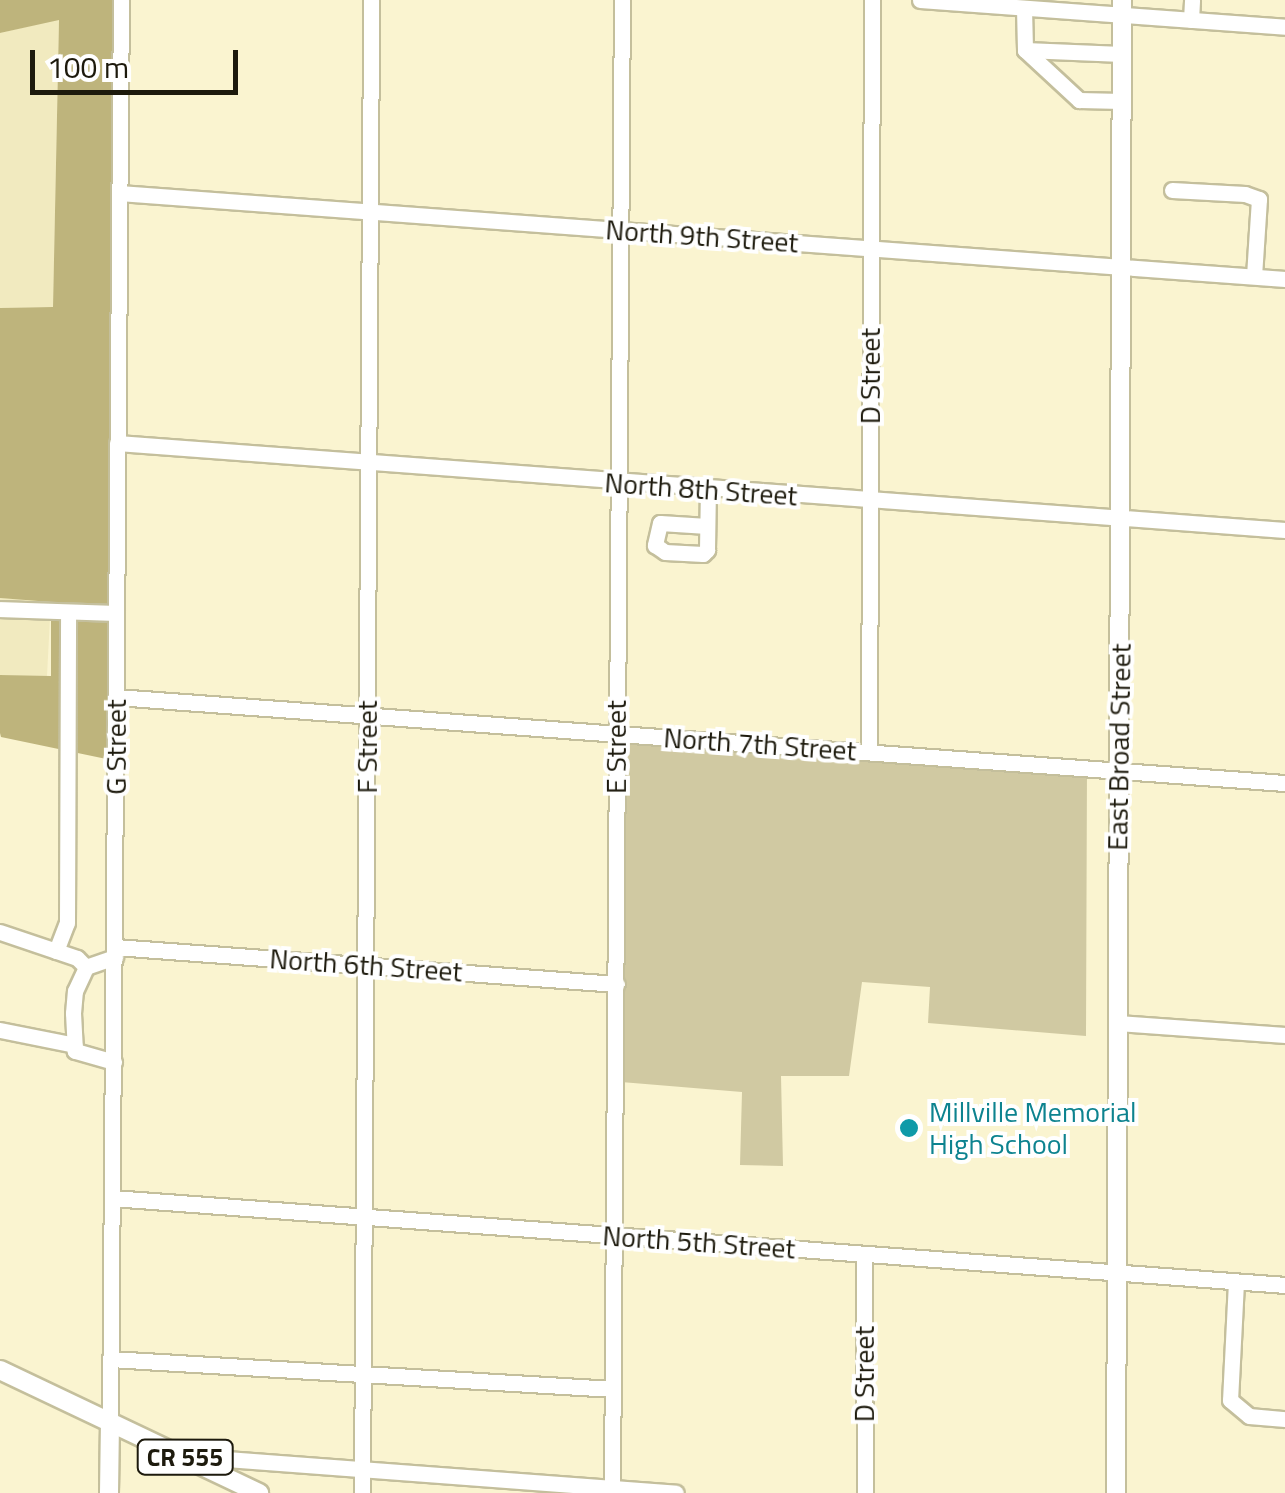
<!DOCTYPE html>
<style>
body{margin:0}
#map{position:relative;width:1285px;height:1493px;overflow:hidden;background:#faf4d0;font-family:"Titillium Web",sans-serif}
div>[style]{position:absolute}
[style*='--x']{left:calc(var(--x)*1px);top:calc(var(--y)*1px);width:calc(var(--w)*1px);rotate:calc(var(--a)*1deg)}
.built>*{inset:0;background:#f1eabf;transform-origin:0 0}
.green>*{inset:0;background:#d0c9a2}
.forest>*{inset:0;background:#beb47c}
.roads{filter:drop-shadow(2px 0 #c4bf9c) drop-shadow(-2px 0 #c4bf9c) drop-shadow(0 2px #c4bf9c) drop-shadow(0 -2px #c4bf9c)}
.minor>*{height:15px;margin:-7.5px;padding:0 7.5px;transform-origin:7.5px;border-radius:7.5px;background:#fff}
.major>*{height:18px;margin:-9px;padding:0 9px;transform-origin:9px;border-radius:9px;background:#fff}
.dots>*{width:28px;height:28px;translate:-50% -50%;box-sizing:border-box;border:5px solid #fff;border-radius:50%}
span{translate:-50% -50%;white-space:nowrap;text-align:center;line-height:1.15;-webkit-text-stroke:8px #fff;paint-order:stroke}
.shield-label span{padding:2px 8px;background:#fff;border:2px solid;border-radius:8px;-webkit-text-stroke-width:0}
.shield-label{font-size:25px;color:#1d1a0d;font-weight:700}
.street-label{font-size:28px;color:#1d1a0d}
.culture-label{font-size:28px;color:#0d838f}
.left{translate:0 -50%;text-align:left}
.scale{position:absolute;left:30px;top:50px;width:208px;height:45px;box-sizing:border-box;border:5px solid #1d1a0d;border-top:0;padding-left:12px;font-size:30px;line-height:35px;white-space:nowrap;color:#1d1a0d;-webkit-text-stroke:8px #fff;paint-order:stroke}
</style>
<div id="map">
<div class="built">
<div style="clip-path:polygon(59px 19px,53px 307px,0 308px,0 33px)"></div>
<div style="left:0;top:598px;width:51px;height:77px;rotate:3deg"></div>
</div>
<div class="green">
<div style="clip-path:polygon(620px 734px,1087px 767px,1086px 1036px,928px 1023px,930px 987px,862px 982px,849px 1076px,781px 1076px,783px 1166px,740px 1165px,742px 1092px,621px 1082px)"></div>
</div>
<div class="forest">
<div style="clip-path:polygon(0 0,120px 0,116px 761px,1px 737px,0 733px,0 675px,51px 676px,51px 602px,0 598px,0 308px,53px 307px,59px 20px,0 33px)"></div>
</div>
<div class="roads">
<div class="minor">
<div style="--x:920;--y:0;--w:366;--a:4.2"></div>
<div style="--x:1024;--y:8;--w:42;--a:88.6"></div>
<div style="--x:1025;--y:50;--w:74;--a:42.8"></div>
<div style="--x:1079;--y:100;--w:43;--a:1.3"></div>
<div style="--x:1191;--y:20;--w:20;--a:-87"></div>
<div style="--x:1025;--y:50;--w:97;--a:2.4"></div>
<div style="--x:1172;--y:190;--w:73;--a:3.1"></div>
<div style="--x:1245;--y:194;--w:15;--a:20"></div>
<div style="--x:1259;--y:199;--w:77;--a:93.7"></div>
<div style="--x:119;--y:193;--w:1169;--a:4.22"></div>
<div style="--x:117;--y:443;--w:1171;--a:4.26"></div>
<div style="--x:707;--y:526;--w:47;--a:-176.3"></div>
<div style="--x:660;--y:523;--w:23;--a:103"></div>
<div style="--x:655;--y:545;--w:12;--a:35"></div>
<div style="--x:665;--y:552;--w:38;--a:3"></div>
<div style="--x:703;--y:554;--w:6;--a:-45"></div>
<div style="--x:707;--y:550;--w:61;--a:-89.1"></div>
<div style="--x:0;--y:609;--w:116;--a:2"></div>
<div style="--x:116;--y:697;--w:1172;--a:4.21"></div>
<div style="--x:869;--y:752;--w:752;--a:-89.77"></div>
<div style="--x:0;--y:932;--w:81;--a:18.7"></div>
<div style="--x:77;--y:958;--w:13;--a:45"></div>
<div style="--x:115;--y:947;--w:503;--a:4.22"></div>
<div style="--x:56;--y:951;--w:30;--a:-69"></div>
<div style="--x:67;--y:923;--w:311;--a:-89.8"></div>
<div style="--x:1118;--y:1023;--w:167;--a:4.1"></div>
<div style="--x:0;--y:1030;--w:76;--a:11.3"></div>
<div style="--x:114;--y:1062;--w:41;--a:-164.2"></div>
<div style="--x:75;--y:1051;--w:38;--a:-93"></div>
<div style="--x:73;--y:1013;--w:22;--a:-85"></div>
<div style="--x:75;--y:991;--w:26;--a:-65"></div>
<div style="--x:86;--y:967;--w:31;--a:-19"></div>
<div style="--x:112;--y:1198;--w:1176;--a:4.24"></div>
<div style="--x:864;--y:1255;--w:238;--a:89.8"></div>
<div style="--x:1236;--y:1282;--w:118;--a:92.9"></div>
<div style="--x:1230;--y:1400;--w:25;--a:40"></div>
<div style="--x:1249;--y:1416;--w:36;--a:5"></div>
<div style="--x:110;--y:1359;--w:504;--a:3.41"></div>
<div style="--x:110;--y:1422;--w:1422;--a:-89.56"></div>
<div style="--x:187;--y:1456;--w:490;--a:4.3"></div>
<div style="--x:362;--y:1493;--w:1493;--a:-89.65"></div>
<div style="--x:612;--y:1493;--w:1493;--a:-89.62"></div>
</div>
<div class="major">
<div style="--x:0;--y:1370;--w:287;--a:25.4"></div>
<div style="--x:109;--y:1493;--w:71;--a:-89.2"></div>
<div style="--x:1116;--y:1493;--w:1493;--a:-89.77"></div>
</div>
</div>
<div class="dots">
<div style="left:909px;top:1128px;background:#0f9aa8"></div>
</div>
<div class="shield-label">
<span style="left:185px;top:1457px">CR 555</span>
</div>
<div class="street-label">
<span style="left:702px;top:236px;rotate:4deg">North 9th Street</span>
<span style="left:870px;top:376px;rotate:-90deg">D Street</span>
<span style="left:701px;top:489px;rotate:4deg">North 8th Street</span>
<span style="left:760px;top:744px;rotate:4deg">North 7th Street</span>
<span style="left:116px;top:747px;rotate:-90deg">G Street</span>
<span style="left:367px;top:747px;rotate:-90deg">F Street</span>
<span style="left:616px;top:747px;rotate:-90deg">E Street</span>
<span style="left:1119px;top:747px;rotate:-89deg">East Broad Street</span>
<span style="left:366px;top:965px;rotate:4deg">North 6th Street</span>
<span style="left:699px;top:1242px;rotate:4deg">North 5th Street</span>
<span style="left:864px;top:1374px;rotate:-90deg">D Street</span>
</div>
<div class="culture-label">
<span class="left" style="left:929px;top:1128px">Millville Memorial<br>High School</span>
</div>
<div class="scale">100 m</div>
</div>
